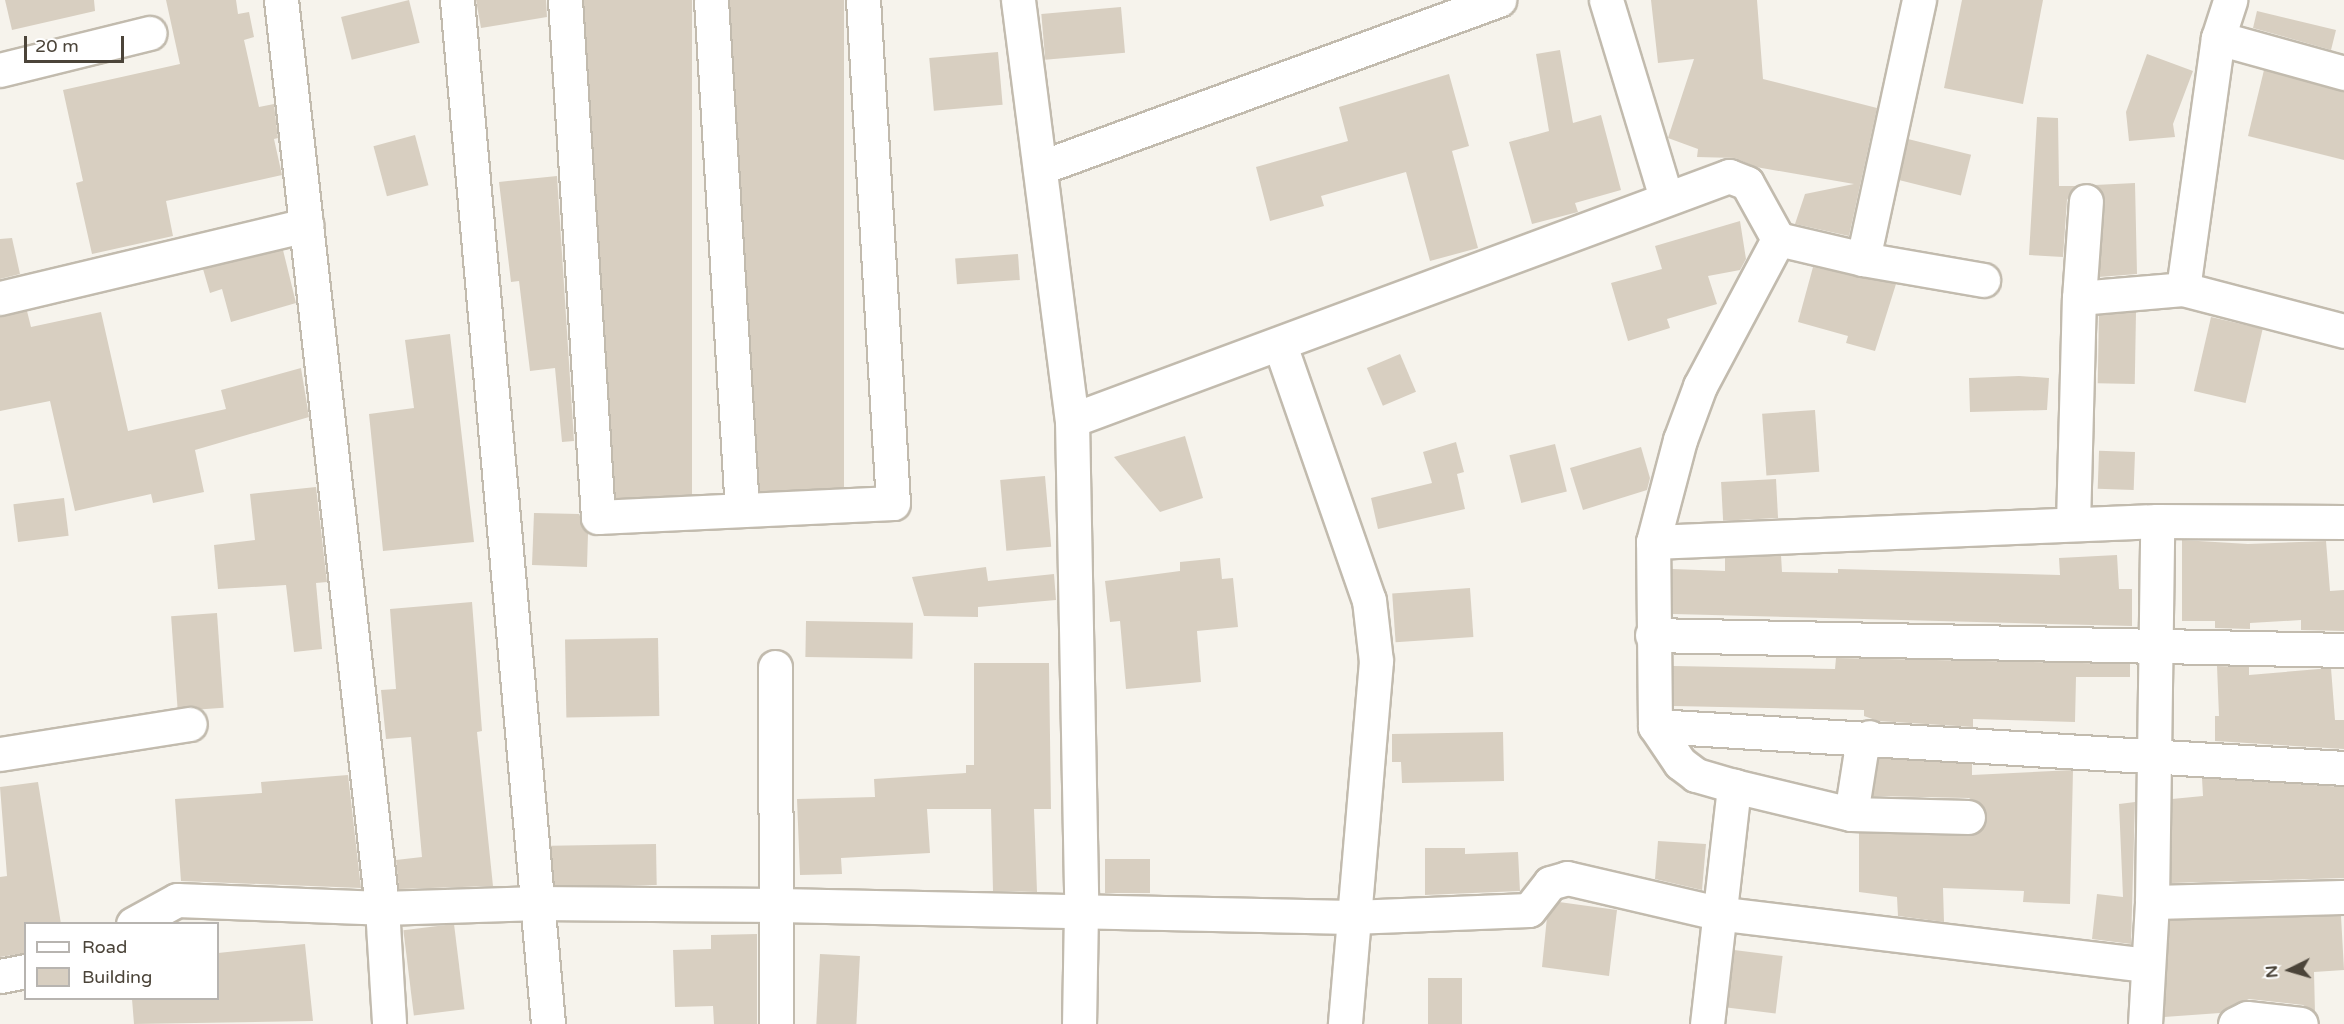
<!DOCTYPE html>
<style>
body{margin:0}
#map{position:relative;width:2344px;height:1024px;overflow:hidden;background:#f6f3ec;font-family:"Varela Round",sans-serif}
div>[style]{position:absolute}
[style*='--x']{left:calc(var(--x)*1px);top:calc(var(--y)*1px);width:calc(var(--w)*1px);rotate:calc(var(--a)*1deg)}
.building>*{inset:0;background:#d8cfc1;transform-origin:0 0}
.roads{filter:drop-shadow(2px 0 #c2bbae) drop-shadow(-2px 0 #c2bbae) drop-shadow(0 2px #c2bbae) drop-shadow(0 -2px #c2bbae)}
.street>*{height:33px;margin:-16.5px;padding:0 16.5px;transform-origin:16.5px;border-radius:16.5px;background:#fff}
span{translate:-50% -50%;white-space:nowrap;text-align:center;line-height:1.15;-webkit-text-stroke:4.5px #fff;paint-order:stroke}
.legend{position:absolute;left:24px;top:922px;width:195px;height:78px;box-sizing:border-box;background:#fff;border:2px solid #b7b4b0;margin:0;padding:8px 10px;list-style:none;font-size:18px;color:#4b4439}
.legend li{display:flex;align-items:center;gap:12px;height:30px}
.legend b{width:30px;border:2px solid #b7b4b0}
.north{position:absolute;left:2260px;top:940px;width:60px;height:60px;-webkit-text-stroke:4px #fff;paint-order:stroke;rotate:265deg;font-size:16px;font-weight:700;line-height:24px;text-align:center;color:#4b4439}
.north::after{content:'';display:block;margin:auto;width:21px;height:27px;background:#4b4439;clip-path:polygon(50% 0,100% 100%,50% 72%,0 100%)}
.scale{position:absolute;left:24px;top:36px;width:100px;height:27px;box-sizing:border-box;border:3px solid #4b4439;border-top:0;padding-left:8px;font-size:18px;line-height:21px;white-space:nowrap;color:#4b4439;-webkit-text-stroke:4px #fff;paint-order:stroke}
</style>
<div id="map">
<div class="building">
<div style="clip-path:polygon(5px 0,94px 0,95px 11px,12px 30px)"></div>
<div style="clip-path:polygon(166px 0,236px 0,238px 14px,249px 12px,254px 37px,244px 40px,259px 107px,274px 104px,278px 138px,274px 139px,282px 175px,166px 201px,173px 236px,92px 254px,76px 183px,83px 181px,63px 90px,180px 64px)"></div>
<div style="left:409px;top:0;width:44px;height:70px;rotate:76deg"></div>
<div style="clip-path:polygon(476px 0,546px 0,547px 17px,481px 28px)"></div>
<div style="left:584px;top:0;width:108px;height:498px"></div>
<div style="left:730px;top:0;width:114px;height:492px"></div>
<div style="clip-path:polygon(1651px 0,1757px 0,1763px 79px,1877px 108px,1849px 236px,1795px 224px,1805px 194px,1854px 184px,1756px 167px,1735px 158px,1697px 157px,1698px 149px,1668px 138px,1694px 59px,1658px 63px)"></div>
<div style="clip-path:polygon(1962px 0,2043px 0,2023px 104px,1944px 88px)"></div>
<div style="left:1121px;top:7px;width:46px;height:80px;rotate:85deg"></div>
<div style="clip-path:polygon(2257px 11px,2336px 30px,2331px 50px,2253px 28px)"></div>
<div style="clip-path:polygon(1560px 50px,1573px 123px,1601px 115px,1621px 190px,1575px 203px,1578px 212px,1532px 224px,1509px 142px,1549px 131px,1536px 54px)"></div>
<div style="left:998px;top:52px;width:53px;height:69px;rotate:85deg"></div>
<div style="clip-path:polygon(2147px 54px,2193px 71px,2173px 124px,2175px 137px,2129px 141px,2126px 112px)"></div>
<div style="clip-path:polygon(2264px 70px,2344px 91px,2344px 160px,2248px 136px)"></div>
<div style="clip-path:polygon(1449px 74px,1469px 146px,1452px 151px,1478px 248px,1430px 261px,1406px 172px,1321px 196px,1324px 206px,1270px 221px,1256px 167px,1348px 141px,1339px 107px)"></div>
<div style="clip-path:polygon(2037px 117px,2058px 118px,2059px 186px,2076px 186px,2067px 200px,2063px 257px,2029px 255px)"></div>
<div style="left:415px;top:135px;width:52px;height:43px;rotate:75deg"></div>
<div style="left:1908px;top:139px;width:65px;height:42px;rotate:14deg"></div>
<div style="clip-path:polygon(557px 176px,574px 441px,562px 442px,555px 368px,530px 371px,519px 281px,511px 282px,499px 182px)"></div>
<div style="clip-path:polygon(2135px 183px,2137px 274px,2099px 277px,2105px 202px,2095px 185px)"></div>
<div style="clip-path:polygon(1740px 221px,1746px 259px,1740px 270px,1708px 276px,1717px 304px,1667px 319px,1670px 328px,1628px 341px,1611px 283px,1662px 269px,1655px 246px)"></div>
<div style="clip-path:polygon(12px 238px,20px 274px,0 279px,0 239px)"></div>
<div style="clip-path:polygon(283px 250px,296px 303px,231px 322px,222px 289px,210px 293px,203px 269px)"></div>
<div style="left:1018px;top:254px;width:26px;height:63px;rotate:86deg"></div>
<div style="clip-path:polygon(1813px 267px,1896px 284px,1875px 351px,1846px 343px,1848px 336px,1798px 322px)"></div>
<div style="clip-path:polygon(27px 311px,31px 327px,101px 312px,128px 431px,226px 409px,221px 390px,301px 368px,309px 417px,195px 450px,204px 492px,153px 503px,151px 494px,75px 511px,50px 401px,0 411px,0 316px)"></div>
<div style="left:2136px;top:312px;width:72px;height:37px;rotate:91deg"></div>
<div style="left:2211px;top:317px;width:53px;height:76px;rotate:13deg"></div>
<div style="clip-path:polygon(450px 334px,474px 542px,383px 551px,369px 414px,414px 408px,405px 340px)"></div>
<div style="left:1400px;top:354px;width:41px;height:36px;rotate:67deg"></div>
<div style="clip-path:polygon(2019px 376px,2049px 378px,2047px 410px,1970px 412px,1969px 378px)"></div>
<div style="left:1815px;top:410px;width:62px;height:53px;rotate:86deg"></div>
<div style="clip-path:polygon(1185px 436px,1203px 498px,1160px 512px,1114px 457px)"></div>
<div style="clip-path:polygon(1456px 442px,1464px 472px,1457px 474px,1465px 509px,1378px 529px,1371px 498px,1432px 483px,1423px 452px)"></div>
<div style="left:1555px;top:444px;width:49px;height:47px;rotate:76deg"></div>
<div style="clip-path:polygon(1641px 447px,1650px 478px,1647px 490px,1583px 510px,1570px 468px)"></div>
<div style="left:2135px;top:452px;width:38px;height:36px;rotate:92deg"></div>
<div style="left:1045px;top:476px;width:71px;height:45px;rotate:85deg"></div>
<div style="left:1776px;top:479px;width:39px;height:55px;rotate:87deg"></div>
<div style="clip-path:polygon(316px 487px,327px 582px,316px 583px,322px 649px,294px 652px,286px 585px,218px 589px,214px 545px,255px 540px,250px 494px)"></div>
<div style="left:64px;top:498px;width:38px;height:51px;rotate:83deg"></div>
<div style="clip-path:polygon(534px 513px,579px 514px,588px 533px,587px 567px,532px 565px)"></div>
<div style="clip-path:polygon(2182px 540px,2248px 544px,2326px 541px,2330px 591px,2344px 590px,2344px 631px,2301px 630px,2301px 620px,2250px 623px,2250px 629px,2215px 628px,2215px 621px,2182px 621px)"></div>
<div style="clip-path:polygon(1781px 555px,1782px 572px,1838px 573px,1838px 569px,2060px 575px,2059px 558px,2117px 555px,2119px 589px,2132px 589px,2132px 626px,1673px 614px,1672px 569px,1725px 571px,1725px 558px)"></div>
<div style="clip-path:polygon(1220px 558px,1222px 579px,1233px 578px,1238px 627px,1197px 631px,1201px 682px,1126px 689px,1120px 621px,1110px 622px,1105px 581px,1180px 571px,1180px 562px)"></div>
<div style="clip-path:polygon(986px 567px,988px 581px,1054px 574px,1056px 600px,978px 607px,978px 617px,924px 616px,912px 577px)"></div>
<div style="left:1470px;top:588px;width:49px;height:78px;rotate:86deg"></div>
<div style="clip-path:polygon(472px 602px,482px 731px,477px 732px,493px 886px,399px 889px,396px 860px,422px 857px,411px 737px,386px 739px,381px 690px,396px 689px,390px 609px)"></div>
<div style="left:217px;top:613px;width:95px;height:46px;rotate:86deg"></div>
<div style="left:806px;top:621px;width:107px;height:36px;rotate:1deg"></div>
<div style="left:658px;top:638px;width:78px;height:93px;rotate:89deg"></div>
<div style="clip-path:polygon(1836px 658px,2130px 664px,2130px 677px,2076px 677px,2075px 722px,1973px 719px,1973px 727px,1878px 721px,1864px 716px,1864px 710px,1674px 706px,1673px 666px,1835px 669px)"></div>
<div style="clip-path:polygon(974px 663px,1049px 663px,1051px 809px,1034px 809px,1037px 892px,993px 891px,991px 809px,927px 809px,930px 853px,841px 858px,842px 874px,800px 875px,797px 799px,875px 797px,874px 779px,966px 773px,966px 765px,974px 765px)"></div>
<div style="clip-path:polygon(2217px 666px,2249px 667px,2249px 675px,2331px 668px,2335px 720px,2344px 720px,2344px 749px,2215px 741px,2215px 716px,2219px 716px)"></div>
<div style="clip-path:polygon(1503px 732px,1504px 781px,1402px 783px,1401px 762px,1392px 762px,1392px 734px)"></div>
<div style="clip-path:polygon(1879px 758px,1972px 764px,1972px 775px,2073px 770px,2070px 904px,2023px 902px,2024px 891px,1943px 888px,1944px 922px,1898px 916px,1897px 897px,1859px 892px,1859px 833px,1968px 836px,1984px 827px,1987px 818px,1984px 808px,1969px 798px,1873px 796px)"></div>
<div style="clip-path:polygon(348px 775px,361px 888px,181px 881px,175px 799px,262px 793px,261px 782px)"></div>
<div style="clip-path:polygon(2202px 778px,2344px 787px,2344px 878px,2171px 883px,2172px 799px,2203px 796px)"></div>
<div style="clip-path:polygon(38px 782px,61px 924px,26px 924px,26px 953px,0 957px,0 877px,7px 876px,0 787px)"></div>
<div style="clip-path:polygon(2135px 802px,2131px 944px,2092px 939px,2097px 894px,2123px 897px,2119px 804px)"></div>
<div style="clip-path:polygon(1658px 841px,1706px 844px,1702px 890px,1655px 879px)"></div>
<div style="left:656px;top:844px;width:41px;height:105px;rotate:89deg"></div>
<div style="clip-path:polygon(1425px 848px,1465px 848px,1465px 854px,1518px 852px,1520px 891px,1425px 895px)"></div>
<div style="left:1105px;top:859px;width:45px;height:34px"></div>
<div style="clip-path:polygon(1559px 902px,1617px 910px,1609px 976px,1542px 967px,1547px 917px)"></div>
<div style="clip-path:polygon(2341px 916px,2344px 970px,2314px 972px,2315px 1013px,2303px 1005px,2249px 999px,2220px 1013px,2164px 1017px,2170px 920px)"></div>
<div style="left:454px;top:924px;width:86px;height:51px;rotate:83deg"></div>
<div style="clip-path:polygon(757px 934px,757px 1024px,714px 1024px,713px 1006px,675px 1007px,673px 950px,711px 949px,711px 935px)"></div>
<div style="clip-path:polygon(305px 944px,313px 1021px,134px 1024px,132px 999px,218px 999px,218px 953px)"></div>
<div style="left:1734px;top:950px;width:49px;height:58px;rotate:7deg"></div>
<div style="left:820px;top:954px;width:40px;height:70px;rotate:3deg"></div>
<div style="left:1462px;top:978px;width:46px;height:34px;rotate:90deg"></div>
</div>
<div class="roads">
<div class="street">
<div style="--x:281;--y:0;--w:914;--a:83.65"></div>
<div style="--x:382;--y:908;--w:116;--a:86.5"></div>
<div style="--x:457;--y:0;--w:1028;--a:84.92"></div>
<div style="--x:565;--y:0;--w:518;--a:86.35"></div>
<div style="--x:598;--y:517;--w:295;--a:-2.7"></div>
<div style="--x:893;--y:503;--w:504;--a:-93.41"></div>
<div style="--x:711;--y:0;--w:511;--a:86.52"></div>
<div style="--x:1018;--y:0;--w:423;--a:82.7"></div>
<div style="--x:1072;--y:420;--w:491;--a:88.9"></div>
<div style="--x:1081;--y:911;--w:113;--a:91"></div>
<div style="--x:1606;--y:0;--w:206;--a:73.1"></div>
<div style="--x:2218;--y:38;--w:131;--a:15.5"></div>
<div style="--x:0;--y:70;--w:154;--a:-13.9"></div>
<div style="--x:1042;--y:167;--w:487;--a:-20.1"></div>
<div style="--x:1863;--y:259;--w:122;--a:9.9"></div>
<div style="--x:2183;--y:289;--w:166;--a:14.6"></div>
<div style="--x:0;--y:298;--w:315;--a:-13.4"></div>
<div style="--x:2079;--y:298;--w:104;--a:-4.9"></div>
<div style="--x:2183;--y:289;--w:253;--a:-82.1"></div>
<div style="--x:2218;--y:38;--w:40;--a:-72"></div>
<div style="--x:1280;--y:345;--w:270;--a:70.8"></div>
<div style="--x:1369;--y:600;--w:61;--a:83.5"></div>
<div style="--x:1376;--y:661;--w:364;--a:94.9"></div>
<div style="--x:1072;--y:420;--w:701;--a:-20.37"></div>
<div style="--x:1729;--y:176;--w:19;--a:21"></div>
<div style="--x:1747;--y:183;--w:64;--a:61"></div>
<div style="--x:2073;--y:524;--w:226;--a:-88.5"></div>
<div style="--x:2079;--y:298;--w:97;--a:-85.9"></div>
<div style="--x:1653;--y:542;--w:504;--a:-2.39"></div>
<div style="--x:2157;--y:521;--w:187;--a:0.3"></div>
<div style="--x:1652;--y:635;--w:692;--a:1.24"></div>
<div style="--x:775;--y:667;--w:357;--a:89.8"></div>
<div style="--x:1655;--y:726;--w:690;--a:3.49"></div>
<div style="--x:0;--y:754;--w:192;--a:-9"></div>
<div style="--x:1734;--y:786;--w:120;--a:13.5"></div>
<div style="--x:1851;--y:814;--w:117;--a:1.5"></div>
<div style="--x:1851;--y:814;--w:64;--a:-81"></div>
<div style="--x:1861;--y:751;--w:16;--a:-60"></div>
<div style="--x:2152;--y:902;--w:192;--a:-1.5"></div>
<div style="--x:133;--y:924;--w:50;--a:-28.6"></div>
<div style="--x:177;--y:900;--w:205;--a:2.2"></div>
<div style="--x:382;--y:908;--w:157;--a:-1.8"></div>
<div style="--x:539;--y:903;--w:239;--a:0.5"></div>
<div style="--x:778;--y:905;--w:574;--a:1.2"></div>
<div style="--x:1352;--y:917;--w:177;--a:-2.3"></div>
<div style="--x:1529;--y:910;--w:34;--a:-52"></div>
<div style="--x:1550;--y:883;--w:18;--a:-16"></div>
<div style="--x:1567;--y:878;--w:154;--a:13.1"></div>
<div style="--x:1717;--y:913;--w:433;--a:6.9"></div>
<div style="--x:0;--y:976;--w:26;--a:-11"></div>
<div style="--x:1707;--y:1024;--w:240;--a:-83.5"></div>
<div style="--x:1734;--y:786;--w:40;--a:-164"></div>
<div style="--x:1696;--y:775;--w:20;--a:-143"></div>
<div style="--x:1680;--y:763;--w:45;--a:-124"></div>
<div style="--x:1655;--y:726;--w:184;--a:-90.6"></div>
<div style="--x:1653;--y:542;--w:106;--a:-75.2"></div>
<div style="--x:1680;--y:440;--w:58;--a:-69.7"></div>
<div style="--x:1700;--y:386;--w:166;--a:-62"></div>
<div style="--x:1778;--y:239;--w:87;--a:13.2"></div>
<div style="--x:1863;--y:259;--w:265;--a:-77.8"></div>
<div style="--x:2145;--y:1024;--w:122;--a:-86.7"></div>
<div style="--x:2152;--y:902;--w:381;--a:-89.2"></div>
<div style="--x:2235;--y:1024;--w:13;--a:-27"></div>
<div style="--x:2247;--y:1018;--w:54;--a:6.3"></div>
</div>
</div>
<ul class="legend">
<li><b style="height:8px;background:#fff"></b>Road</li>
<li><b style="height:16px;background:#d8cfc1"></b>Building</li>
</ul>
<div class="north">N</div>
<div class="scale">20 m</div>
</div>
